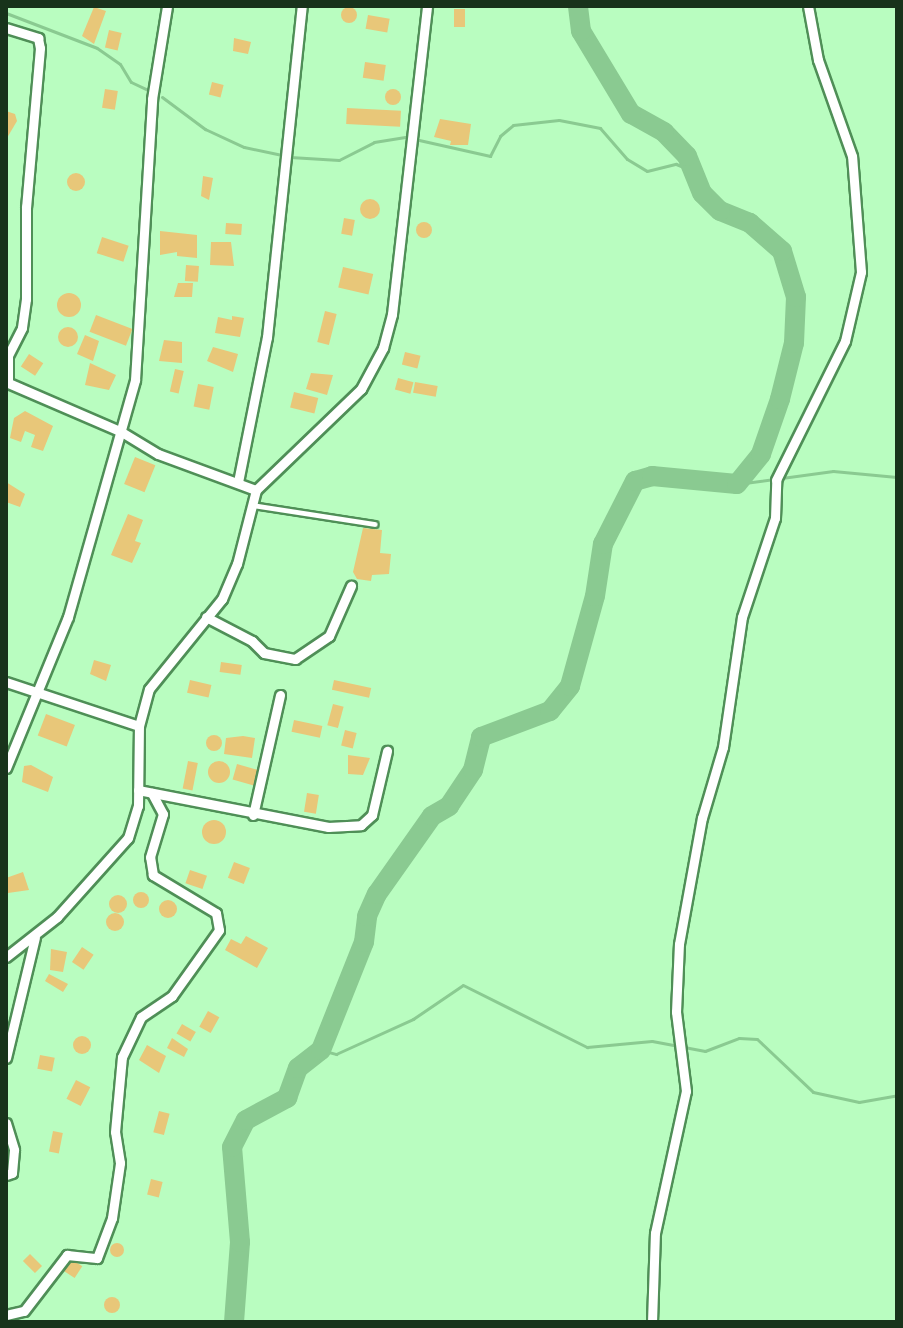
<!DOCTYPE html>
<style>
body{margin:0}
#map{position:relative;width:903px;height:1328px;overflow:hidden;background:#b9fdc0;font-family:"Open Sans",sans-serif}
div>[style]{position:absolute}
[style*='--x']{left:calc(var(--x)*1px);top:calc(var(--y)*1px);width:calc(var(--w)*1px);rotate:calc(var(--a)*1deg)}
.stream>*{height:3px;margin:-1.5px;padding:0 1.5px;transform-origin:1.5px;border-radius:1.5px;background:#8aca91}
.river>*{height:20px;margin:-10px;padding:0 10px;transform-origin:10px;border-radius:10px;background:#8aca91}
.building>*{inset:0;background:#e8c779;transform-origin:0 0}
.round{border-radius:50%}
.roads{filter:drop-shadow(2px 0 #4f8f57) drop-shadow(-2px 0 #4f8f57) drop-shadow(0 2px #4f8f57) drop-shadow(0 -2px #4f8f57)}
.lane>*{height:5px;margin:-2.5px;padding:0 2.5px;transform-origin:2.5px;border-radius:2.5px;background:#fff}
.street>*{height:9px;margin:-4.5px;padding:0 4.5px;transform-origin:4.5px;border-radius:4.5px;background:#fff}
span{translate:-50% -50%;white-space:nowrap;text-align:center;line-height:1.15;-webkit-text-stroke:7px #e4ffe6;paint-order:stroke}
.frame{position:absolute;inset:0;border:8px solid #18331b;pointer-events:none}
</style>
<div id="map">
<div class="stream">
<div style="--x:6;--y:13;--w:97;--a:21"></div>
<div style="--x:97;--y:48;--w:28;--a:35"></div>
<div style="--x:120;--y:64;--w:21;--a:59"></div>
<div style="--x:131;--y:82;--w:19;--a:25"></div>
<div style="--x:162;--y:97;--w:54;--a:36.7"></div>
<div style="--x:205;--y:129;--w:43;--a:24.8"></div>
<div style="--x:244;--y:147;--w:40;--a:12"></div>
<div style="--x:419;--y:140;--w:73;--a:12.7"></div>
<div style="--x:490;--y:156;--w:22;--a:-63"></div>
<div style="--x:500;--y:136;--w:17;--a:-40"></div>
<div style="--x:513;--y:125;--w:46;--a:-6.2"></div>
<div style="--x:559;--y:120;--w:42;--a:11"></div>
<div style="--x:600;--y:128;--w:41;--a:48.9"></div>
<div style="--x:627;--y:159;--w:23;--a:31"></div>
<div style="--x:647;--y:171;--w:30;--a:-14"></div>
<div style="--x:676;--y:164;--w:18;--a:22"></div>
<div style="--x:290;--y:157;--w:49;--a:3.5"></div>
<div style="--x:339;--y:160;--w:39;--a:-27"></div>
<div style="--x:374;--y:142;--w:33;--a:-9"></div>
<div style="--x:737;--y:484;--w:97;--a:-7.7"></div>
<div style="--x:833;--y:471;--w:64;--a:5.4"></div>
<div style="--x:321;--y:1050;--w:16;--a:15"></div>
<div style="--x:336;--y:1054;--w:85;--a:-24.4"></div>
<div style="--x:413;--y:1019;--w:60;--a:-34.2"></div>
<div style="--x:463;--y:985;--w:139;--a:26.6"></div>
<div style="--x:587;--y:1047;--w:65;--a:-5.3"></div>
<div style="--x:652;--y:1041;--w:54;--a:10.7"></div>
<div style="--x:705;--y:1051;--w:36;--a:-21"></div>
<div style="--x:739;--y:1038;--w:18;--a:3"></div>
<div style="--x:757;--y:1039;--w:77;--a:43.4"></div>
<div style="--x:813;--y:1092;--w:47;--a:12.3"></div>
<div style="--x:859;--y:1102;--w:39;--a:-10"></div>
</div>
<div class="river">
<div style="--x:234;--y:1322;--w:80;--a:-85.7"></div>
<div style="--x:240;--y:1242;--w:95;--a:-94.8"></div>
<div style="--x:232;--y:1147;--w:30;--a:-63"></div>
<div style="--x:246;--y:1120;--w:47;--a:-28.2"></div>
<div style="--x:287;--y:1098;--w:32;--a:-70"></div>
<div style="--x:298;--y:1068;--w:29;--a:-38"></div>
<div style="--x:321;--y:1050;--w:116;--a:-68.3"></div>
<div style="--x:364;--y:942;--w:26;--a:-83"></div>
<div style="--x:367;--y:916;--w:24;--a:-66"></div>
<div style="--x:377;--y:894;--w:95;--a:-54.8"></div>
<div style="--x:432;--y:816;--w:20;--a:-30"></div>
<div style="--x:449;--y:806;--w:43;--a:-56.3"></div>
<div style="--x:473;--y:770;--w:34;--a:-76"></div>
<div style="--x:481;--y:737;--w:74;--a:-20.6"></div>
<div style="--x:550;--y:711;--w:32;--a:-51"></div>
<div style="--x:570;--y:686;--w:93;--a:-74.5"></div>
<div style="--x:595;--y:596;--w:53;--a:-81.3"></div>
<div style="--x:603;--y:544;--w:71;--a:-63.1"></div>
<div style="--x:635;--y:481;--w:18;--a:-16"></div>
<div style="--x:652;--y:476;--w:85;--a:5.4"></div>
<div style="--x:737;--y:484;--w:38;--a:-51"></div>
<div style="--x:761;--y:454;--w:58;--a:-70.9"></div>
<div style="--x:780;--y:399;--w:58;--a:-76"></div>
<div style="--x:794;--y:343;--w:46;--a:-87.5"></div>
<div style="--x:796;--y:297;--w:48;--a:-106.9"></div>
<div style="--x:782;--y:251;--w:43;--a:-138.8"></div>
<div style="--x:750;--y:223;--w:32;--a:-158"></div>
<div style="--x:720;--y:211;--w:25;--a:-135"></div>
<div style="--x:702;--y:193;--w:40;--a:-112"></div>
<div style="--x:687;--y:156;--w:33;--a:-134"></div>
<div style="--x:664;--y:132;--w:38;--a:-151"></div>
<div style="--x:631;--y:114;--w:97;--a:-121.1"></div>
<div style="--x:581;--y:31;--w:25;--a:-97"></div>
</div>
<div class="building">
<div class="round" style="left:341px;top:7px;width:16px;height:16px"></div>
<div style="clip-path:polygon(94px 7px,106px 11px,94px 44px,82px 36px)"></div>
<div style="left:454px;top:9px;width:11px;height:18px"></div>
<div style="left:368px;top:15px;width:22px;height:14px;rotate:10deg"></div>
<div style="left:109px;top:30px;width:13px;height:18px;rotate:13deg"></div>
<div style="clip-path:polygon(234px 38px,251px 42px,248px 54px,233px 51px)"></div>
<div style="left:365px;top:62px;width:21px;height:16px;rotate:8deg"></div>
<div style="left:212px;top:82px;width:12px;height:13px;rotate:14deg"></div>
<div class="round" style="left:385px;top:89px;width:16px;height:16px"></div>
<div style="left:105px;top:89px;width:13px;height:19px;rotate:9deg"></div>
<div style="left:347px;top:108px;width:54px;height:16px;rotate:3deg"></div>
<div style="clip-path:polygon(6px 111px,15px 114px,17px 121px,7px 138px)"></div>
<div style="clip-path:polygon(440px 119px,471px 124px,468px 145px,450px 145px,451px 141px,434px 137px)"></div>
<div class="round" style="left:67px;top:173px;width:18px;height:18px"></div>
<div style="clip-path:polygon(203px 176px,213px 178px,209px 200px,201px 196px)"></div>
<div class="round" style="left:360px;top:199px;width:20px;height:20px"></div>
<div style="left:344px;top:218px;width:11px;height:16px;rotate:10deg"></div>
<div class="round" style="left:416px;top:222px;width:16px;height:16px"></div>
<div style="left:226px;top:223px;width:16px;height:11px;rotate:4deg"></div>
<div style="clip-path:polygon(160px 231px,197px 235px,197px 258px,177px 256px,177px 252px,160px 255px)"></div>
<div style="left:102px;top:237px;width:28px;height:17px;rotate:18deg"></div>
<div style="clip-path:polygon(211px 242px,231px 242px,234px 266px,210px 265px)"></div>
<div style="left:186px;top:265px;width:13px;height:16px;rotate:4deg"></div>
<div style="left:343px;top:267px;width:31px;height:21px;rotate:13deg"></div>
<div style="clip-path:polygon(178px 283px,193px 283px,192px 297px,174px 297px)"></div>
<div class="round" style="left:57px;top:293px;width:24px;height:24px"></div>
<div style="left:325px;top:311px;width:12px;height:32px;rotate:14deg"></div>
<div style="left:96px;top:315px;width:39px;height:18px;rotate:21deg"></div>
<div style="clip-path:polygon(232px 316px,244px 318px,240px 337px,215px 333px,218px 317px,232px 320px)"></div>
<div class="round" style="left:58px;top:327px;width:20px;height:20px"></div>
<div style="clip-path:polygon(85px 335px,99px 341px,93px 361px,77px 354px)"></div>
<div style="clip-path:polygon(164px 340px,182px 342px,182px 363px,159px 361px)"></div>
<div style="clip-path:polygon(213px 347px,238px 354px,233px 372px,207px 361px)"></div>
<div style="left:405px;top:352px;width:16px;height:13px;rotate:14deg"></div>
<div style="left:29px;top:354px;width:17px;height:15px;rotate:33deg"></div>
<div style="clip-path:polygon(90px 363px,116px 375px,109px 390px,85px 385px)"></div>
<div style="left:175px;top:369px;width:9px;height:23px;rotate:13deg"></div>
<div style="clip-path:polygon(311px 373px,333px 375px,327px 395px,306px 389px)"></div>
<div style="left:398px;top:378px;width:16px;height:12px;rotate:15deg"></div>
<div style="left:415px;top:382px;width:23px;height:11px;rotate:10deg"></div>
<div style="left:198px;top:384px;width:16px;height:23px;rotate:11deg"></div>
<div style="left:294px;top:392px;width:25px;height:16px;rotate:14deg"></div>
<div style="clip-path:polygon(25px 411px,53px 426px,43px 451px,31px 447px,35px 435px,25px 431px,21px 442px,10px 438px,14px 418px)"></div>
<div style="left:135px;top:457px;width:22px;height:29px;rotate:22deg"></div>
<div style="clip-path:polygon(6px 482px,25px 494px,20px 507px,6px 502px)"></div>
<div style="clip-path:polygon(128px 514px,143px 520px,135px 541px,141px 543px,132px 563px,111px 555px)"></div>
<div style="clip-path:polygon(363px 528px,382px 530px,380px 553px,391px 554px,389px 574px,372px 575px,371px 581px,357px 579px,353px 572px)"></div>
<div style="clip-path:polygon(94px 660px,111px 665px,106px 681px,90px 674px)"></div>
<div style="left:221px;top:662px;width:21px;height:10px;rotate:8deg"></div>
<div style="left:190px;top:680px;width:22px;height:13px;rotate:13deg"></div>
<div style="left:334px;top:680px;width:38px;height:10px;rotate:12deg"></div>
<div style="left:333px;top:704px;width:11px;height:22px;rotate:15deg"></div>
<div style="left:46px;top:714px;width:31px;height:23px;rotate:21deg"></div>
<div style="left:294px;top:720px;width:29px;height:12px;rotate:12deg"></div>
<div style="left:345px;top:730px;width:12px;height:16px;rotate:14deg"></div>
<div class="round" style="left:206px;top:735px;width:16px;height:16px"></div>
<div style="clip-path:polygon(243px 736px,255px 738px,252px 758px,224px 754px,226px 738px)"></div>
<div style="clip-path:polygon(348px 755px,370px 758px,363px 775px,348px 774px)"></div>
<div class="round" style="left:208px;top:761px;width:22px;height:22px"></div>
<div style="left:188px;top:761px;width:10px;height:28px;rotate:11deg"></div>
<div style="left:237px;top:764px;width:22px;height:16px;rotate:16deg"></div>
<div style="clip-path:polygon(31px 765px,53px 777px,48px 792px,22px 782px,24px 766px)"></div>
<div style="left:307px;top:793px;width:12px;height:19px;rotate:9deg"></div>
<div class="round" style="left:202px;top:820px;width:24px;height:24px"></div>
<div style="left:234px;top:862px;width:17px;height:17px;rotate:21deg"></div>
<div style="left:190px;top:870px;width:18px;height:14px;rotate:19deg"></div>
<div style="clip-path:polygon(23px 872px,29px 890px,8px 893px,6px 878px)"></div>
<div class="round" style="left:133px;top:892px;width:16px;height:16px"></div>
<div class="round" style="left:109px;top:895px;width:18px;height:18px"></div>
<div class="round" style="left:159px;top:900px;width:18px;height:18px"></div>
<div class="round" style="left:106px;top:913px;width:18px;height:18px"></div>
<div style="clip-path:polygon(246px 936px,268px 948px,257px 968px,225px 950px,231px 939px,241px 944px)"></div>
<div style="left:82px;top:947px;width:14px;height:18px;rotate:34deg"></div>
<div style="clip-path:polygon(51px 949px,67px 952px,63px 972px,50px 970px)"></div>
<div style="clip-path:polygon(49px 974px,68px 984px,63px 992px,45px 981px)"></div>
<div style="left:208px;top:1011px;width:13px;height:18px;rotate:29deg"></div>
<div style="left:182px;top:1024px;width:16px;height:11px;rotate:30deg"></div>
<div class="round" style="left:73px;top:1036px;width:18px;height:18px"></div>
<div style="clip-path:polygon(172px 1038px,188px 1049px,184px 1057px,167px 1048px)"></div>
<div style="clip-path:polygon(147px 1045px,166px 1056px,159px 1073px,139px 1060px)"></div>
<div style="left:40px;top:1055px;width:15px;height:14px;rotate:11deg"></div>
<div style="left:76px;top:1080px;width:16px;height:21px;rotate:27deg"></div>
<div style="left:159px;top:1111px;width:11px;height:22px;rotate:15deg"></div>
<div style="left:53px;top:1131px;width:10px;height:21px;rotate:11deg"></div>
<div style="left:151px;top:1179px;width:12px;height:16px;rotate:14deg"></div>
<div class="round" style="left:110px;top:1243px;width:14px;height:14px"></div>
<div style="left:30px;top:1254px;width:17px;height:10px;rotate:45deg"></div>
<div style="left:68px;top:1257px;width:17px;height:14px;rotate:33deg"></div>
<div class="round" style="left:104px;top:1297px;width:16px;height:16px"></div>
</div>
<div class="roads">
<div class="lane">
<div style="--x:252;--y:505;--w:124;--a:8.8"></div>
</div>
<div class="street">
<div style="--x:6;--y:28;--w:34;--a:17"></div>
<div style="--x:38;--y:38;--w:10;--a:79"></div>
<div style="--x:40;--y:48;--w:160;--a:95"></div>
<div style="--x:26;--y:207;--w:92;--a:90"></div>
<div style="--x:26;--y:299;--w:29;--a:98"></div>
<div style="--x:22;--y:328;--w:30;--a:117"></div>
<div style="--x:8;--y:355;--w:28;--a:90"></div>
<div style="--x:6;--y:382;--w:124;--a:23.3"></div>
<div style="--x:120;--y:431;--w:44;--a:31.2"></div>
<div style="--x:158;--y:454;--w:104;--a:20.2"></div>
<div style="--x:238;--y:482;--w:148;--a:-78.7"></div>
<div style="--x:267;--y:337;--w:333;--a:-84"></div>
<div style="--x:206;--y:617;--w:52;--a:27.6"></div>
<div style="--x:252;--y:641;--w:17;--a:45"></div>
<div style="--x:264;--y:653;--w:32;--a:11"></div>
<div style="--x:295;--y:659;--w:41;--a:-34.1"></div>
<div style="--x:329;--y:636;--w:55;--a:-66.3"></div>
<div style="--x:6;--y:682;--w:140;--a:18.3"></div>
<div style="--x:6;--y:768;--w:163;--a:-67.7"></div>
<div style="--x:68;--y:617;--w:246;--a:-74.2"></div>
<div style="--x:135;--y:380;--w:282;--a:-86.5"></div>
<div style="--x:152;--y:99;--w:94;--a:-80.8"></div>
<div style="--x:138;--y:790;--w:194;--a:11"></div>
<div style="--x:328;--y:827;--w:33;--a:-3"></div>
<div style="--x:361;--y:825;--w:15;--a:-42"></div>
<div style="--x:372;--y:815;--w:66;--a:-76.8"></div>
<div style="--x:253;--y:815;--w:123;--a:-77.3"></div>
<div style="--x:6;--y:957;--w:65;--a:-38.1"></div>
<div style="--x:57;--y:917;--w:106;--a:-48.1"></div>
<div style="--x:128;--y:838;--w:34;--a:-73"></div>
<div style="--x:138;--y:806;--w:80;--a:-89.3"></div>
<div style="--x:139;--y:726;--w:38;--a:-75"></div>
<div style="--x:149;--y:689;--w:116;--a:-51"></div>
<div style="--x:222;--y:599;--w:38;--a:-67"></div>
<div style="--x:237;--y:564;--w:76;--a:-75.6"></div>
<div style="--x:256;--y:490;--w:146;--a:-43.9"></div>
<div style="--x:361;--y:389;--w:47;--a:-61.8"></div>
<div style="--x:383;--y:348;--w:35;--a:-75"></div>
<div style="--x:392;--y:314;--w:310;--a:-83.5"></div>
<div style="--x:6;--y:1058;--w:124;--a:-76.5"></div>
<div style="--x:6;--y:1123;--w:28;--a:73"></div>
<div style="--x:14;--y:1150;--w:23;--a:95"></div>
<div style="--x:12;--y:1173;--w:6;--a:162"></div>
<div style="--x:6;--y:1315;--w:18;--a:-13"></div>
<div style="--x:24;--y:1311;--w:71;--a:-52.5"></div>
<div style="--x:67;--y:1255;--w:30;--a:6"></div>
<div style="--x:97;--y:1258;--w:43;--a:-69.4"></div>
<div style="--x:112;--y:1218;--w:56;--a:-81.7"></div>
<div style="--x:120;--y:1163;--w:31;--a:-99"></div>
<div style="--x:115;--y:1132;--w:75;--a:-84.7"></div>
<div style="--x:122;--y:1057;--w:44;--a:-64.6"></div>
<div style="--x:141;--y:1017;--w:37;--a:-34"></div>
<div style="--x:172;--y:996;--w:81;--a:-54.5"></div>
<div style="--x:219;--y:930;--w:17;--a:-100"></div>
<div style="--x:216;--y:913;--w:74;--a:-148.9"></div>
<div style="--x:153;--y:875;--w:18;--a:-99"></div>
<div style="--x:150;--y:857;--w:45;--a:-73.2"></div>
<div style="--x:163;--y:814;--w:24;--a:-118"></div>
<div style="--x:652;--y:1322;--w:89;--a:-88.1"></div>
<div style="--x:655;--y:1233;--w:145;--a:-77.7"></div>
<div style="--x:686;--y:1091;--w:80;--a:-97.2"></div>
<div style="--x:676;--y:1012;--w:68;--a:-87.5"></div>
<div style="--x:679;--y:944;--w:128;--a:-79.7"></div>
<div style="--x:702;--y:818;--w:74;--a:-73.5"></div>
<div style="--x:723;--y:747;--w:131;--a:-81.7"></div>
<div style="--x:742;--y:617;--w:104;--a:-71.6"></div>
<div style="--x:775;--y:518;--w:38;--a:-88"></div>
<div style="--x:776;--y:480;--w:155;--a:-63.6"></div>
<div style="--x:845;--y:341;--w:71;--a:-76.9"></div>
<div style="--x:861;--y:272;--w:116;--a:-94.4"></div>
<div style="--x:852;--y:156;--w:102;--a:-109.5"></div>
<div style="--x:818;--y:60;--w:55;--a:-100.5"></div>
</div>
</div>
<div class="frame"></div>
</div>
